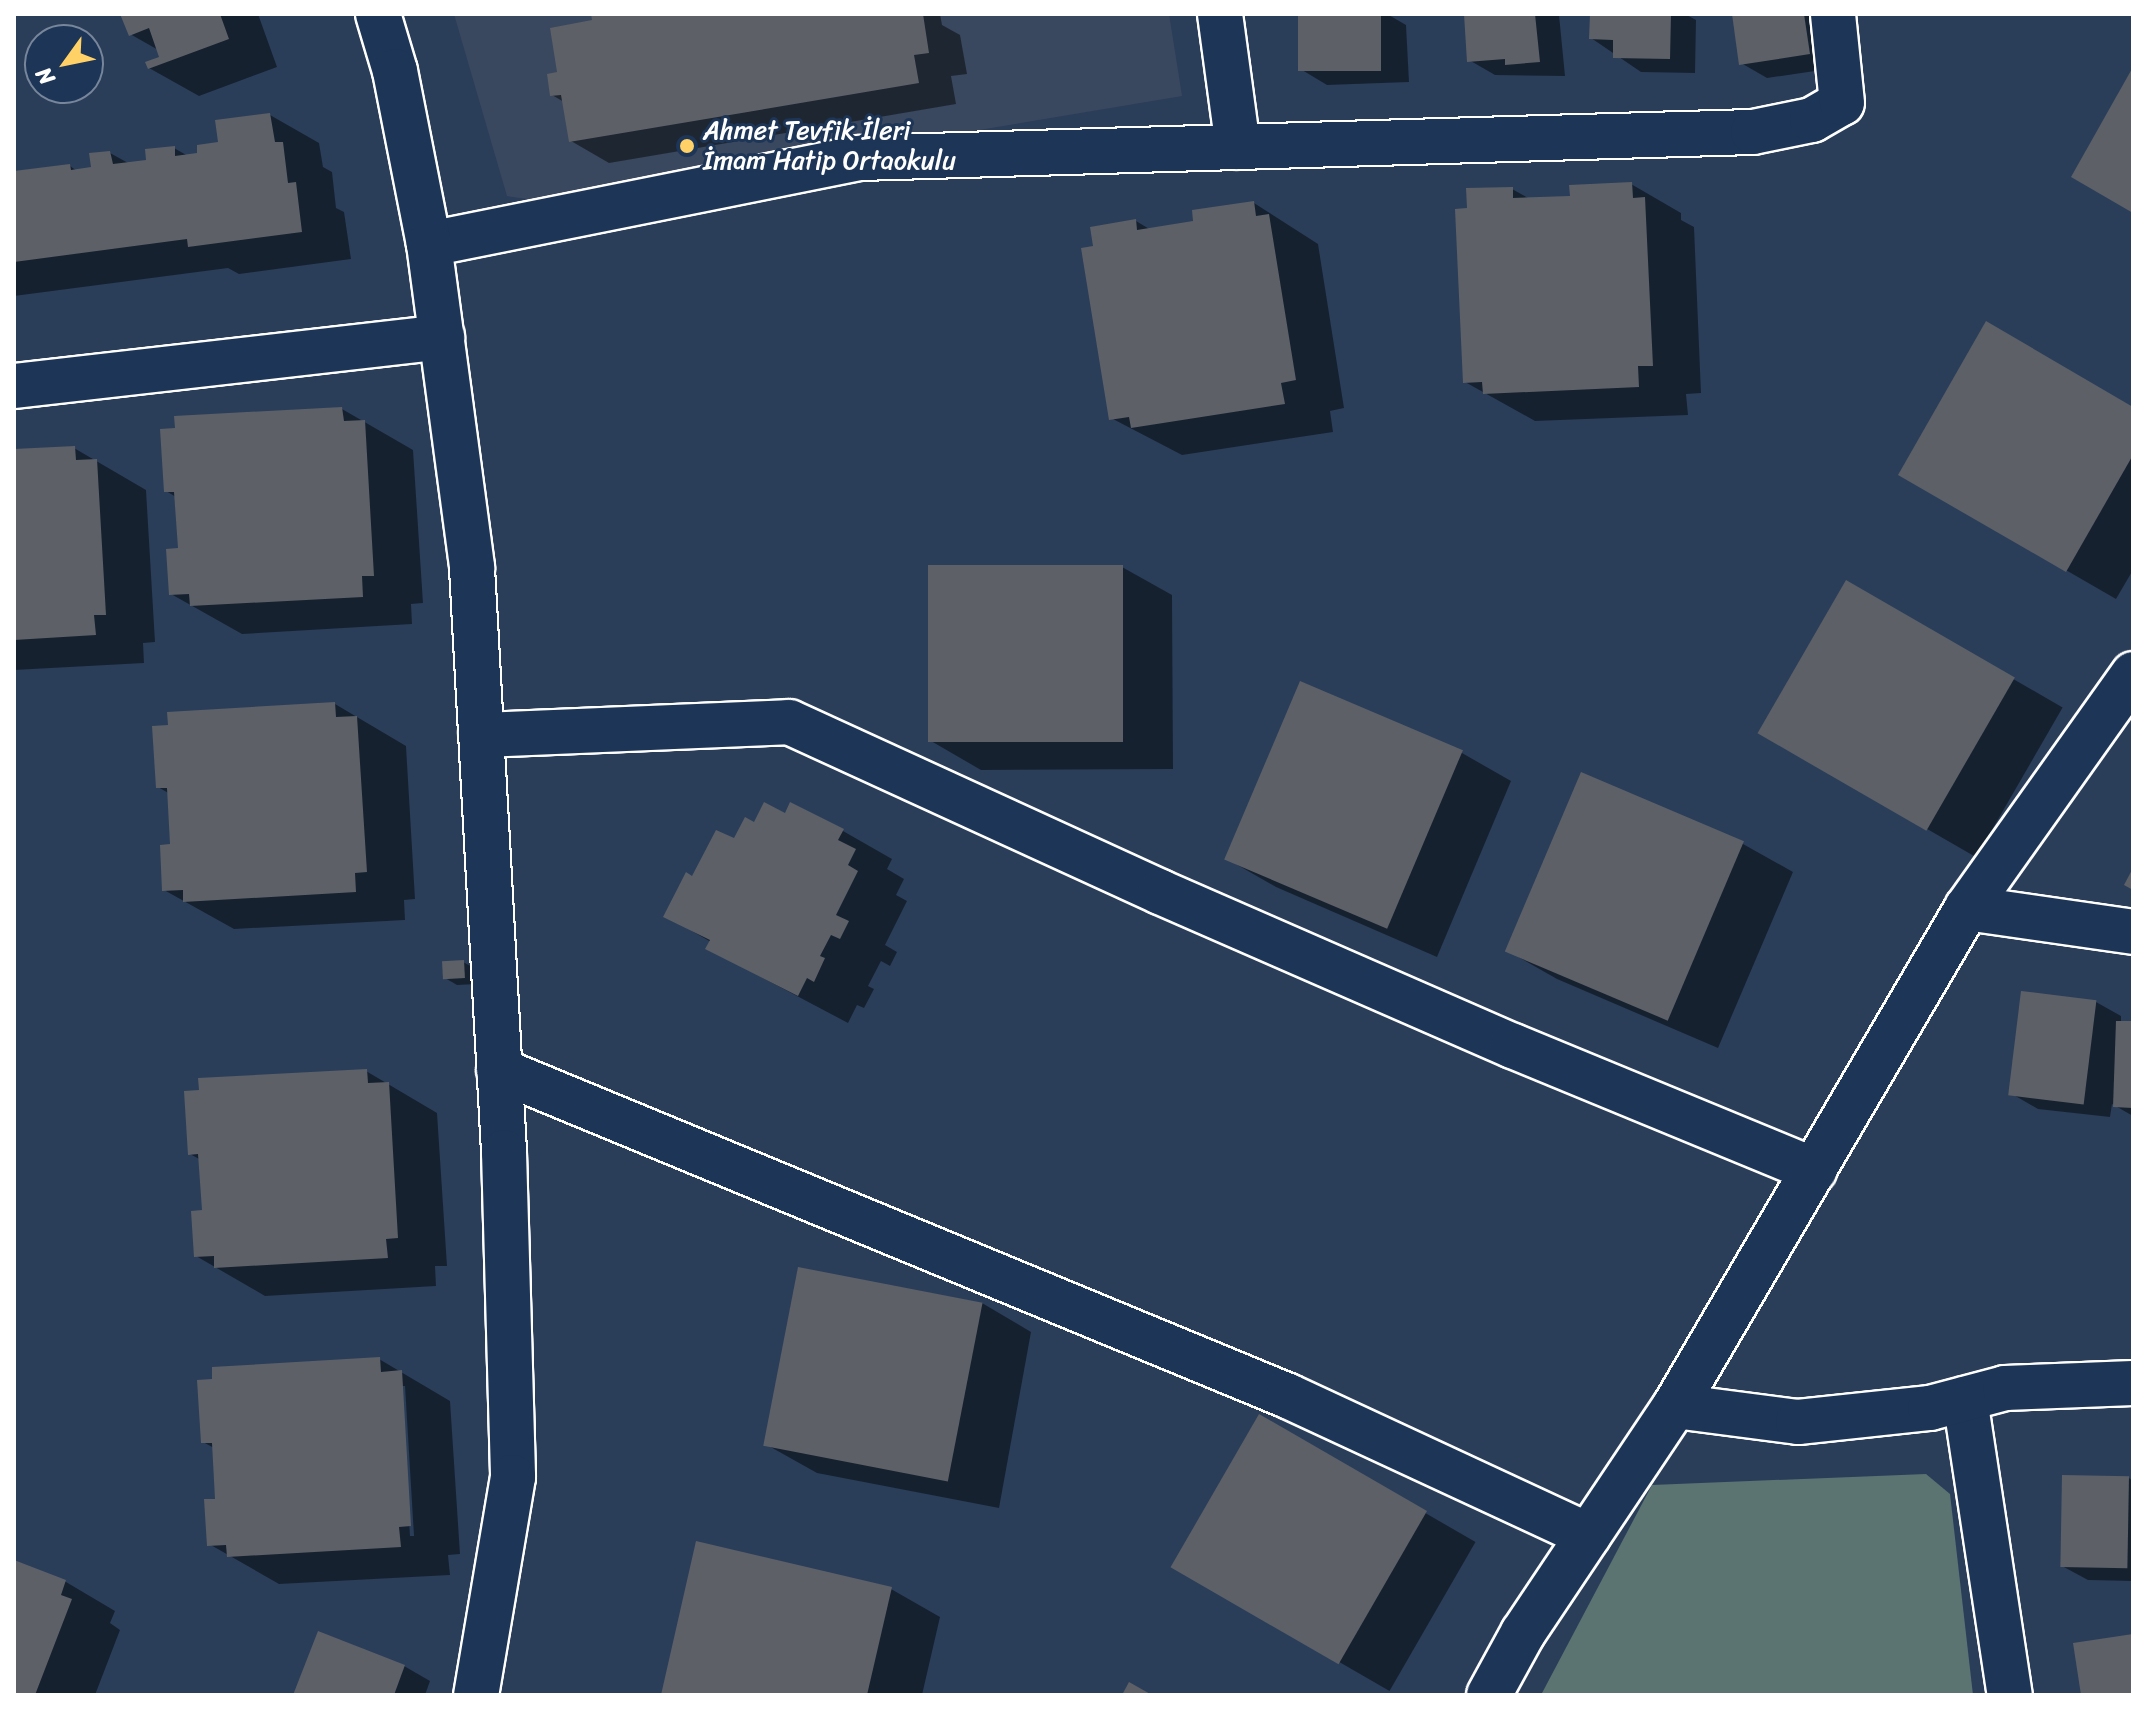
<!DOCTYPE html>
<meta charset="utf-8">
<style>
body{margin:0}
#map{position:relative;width:2147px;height:1709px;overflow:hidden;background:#2a3e5a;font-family:Sriracha,sans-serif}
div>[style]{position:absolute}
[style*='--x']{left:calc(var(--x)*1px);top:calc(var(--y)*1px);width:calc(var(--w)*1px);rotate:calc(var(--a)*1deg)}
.built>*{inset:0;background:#39485e}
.green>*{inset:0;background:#5b7471}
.shadow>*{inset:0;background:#0007;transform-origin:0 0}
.building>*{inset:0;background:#5d6067;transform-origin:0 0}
.roads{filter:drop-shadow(2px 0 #fff) drop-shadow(-2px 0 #fff) drop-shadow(0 2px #fff) drop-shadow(0 -2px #fff)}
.street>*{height:44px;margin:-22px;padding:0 22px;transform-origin:22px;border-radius:22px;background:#1d3557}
.secondary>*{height:44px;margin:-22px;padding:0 22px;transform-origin:22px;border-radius:22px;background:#1d3557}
.dots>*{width:22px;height:22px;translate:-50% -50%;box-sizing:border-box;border:4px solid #1d3557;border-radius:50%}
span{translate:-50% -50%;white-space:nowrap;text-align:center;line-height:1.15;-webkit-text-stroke:6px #1d3557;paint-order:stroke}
.poi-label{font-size:26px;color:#fff}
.left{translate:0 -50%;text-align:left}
.frame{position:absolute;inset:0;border:16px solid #fff;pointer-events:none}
.north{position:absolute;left:24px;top:24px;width:80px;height:80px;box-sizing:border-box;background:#1d3557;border:2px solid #77869a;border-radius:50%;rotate:237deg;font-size:22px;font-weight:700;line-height:32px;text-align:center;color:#fff}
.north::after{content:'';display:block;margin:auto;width:28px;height:36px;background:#ffd166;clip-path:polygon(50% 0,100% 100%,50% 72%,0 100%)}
</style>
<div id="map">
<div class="built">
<div style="clip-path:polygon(454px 14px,1169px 14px,1182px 96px,549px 202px,507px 196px)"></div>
</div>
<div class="green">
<div style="clip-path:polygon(1926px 1474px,1950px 1494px,1973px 1695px,1541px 1695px,1652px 1485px)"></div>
</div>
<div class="shadow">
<div style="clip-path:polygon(123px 14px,258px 14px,277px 67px,199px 96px,149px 68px,162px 58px,160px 51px,130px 34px)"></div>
<div style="clip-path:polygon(593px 14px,940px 14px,942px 25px,960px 35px,967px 74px,951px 76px,956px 104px,609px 163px,571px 141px,564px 102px,552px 95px,559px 74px,594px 22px)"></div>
<div style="clip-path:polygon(1300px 14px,1387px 14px,1406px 25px,1409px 82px,1327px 85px,1302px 70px)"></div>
<div style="clip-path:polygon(1466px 14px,1559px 15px,1565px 76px,1495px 75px,1469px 60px)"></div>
<div style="clip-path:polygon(1592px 14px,1685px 14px,1696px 20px,1695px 73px,1641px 72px,1591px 38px)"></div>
<div style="clip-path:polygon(1734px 14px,1827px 14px,1835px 68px,1767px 78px,1741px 63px)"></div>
<div style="clip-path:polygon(270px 115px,319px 143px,323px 167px,332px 172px,336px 208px,344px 212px,351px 259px,239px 274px,228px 268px,14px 296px,14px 173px,70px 166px,77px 171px,93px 169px,110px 153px,130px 164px,148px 162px,174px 148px,188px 156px,199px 155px)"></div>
<div style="clip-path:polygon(1631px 184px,1681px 213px,1681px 220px,1694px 227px,1701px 393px,1686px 394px,1688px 415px,1535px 421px,1465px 382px,1469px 210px,1512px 189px,1530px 199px,1572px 198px)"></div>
<div style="clip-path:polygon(1254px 203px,1318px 244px,1344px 408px,1330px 411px,1333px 432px,1182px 455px,1111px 418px,1095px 248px,1136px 221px,1151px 230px,1196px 223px)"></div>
<div style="clip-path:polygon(342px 409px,413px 450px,423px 603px,411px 604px,412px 624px,242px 634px,171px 594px,180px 550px,176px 497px,166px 491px)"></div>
<div style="clip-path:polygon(2133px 409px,2133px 570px,2116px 599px,1900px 474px)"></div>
<div style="clip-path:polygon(74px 448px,146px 490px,155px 642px,143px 643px,144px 663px,14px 670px,14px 451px)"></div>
<div style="clip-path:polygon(1122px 567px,1172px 595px,1173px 769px,981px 770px,931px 741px)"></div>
<div style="left:1847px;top:583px;width:249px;height:173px;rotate:30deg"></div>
<div style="clip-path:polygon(1301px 683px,1462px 753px,1511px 781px,1437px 957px,1276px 887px,1227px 859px)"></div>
<div style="clip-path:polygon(335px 704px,406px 746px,415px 899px,404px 900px,405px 920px,234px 929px,164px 890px,173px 846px,170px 794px,158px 787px)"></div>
<div style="clip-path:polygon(1583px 775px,1743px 844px,1793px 872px,1718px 1048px,1557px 979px,1508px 951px)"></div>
<div style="clip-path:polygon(786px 816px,843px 831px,892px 859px,887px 869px,904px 879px,896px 895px,907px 901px,885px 945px,897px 952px,890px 966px,881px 961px,868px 986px,874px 989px,864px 1008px,857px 1005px,848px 1023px,708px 949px,711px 942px,666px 916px,693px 878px,755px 824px)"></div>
<div style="clip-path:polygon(463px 962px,476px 969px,477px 984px,457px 985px,445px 978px)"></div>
<div style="clip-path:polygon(2023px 994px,2096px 1002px,2121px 1016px,2121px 1023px,2133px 1023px,2133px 1116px,2112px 1104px,2110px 1117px,2038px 1109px,2012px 1094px)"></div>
<div style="clip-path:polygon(366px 1071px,437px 1113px,447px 1266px,435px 1266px,436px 1286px,265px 1296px,196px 1256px,204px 1212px,201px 1160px,190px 1154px)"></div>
<div style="clip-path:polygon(982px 1303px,1031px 1332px,999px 1508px,817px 1473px,767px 1445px)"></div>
<div style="clip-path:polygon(evenodd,379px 1359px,450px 1401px,460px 1554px,448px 1555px,450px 1575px,279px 1584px,209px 1544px,217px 1501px,214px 1448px,203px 1442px,379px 1359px,401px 1386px,405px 1386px,414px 1536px,410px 1536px,401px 1386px)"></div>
<div style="left:1259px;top:1417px;width:250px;height:172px;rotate:30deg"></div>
<div style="clip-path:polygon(2129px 1478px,2133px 1481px,2133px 1581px,2088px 1580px,2062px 1566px)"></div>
<div style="clip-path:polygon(14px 1562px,66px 1582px,115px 1611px,110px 1623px,120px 1630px,95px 1695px,14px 1695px)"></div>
<div style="clip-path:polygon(891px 1589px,940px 1617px,922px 1695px,663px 1695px)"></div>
<div style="clip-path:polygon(404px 1666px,430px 1681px,425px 1695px,295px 1695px)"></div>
</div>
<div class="building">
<div style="clip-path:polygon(120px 14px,220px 14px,229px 39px,148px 69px,145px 62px,159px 57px,149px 28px,129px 36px)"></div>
<div style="clip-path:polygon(591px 14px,923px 14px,929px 53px,914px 55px,919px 83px,569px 142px,561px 95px,550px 96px,547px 74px,557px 72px,550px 28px,592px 20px)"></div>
<div style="left:1298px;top:14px;width:83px;height:57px"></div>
<div style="clip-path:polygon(1464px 14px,1535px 14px,1540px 62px,1505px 65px,1505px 59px,1467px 62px)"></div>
<div style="clip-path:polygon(1590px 14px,1671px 14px,1670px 59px,1613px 58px,1613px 40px,1589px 39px)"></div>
<div style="clip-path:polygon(1732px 14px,1804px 14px,1810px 54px,1739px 65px)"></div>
<div style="clip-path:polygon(2133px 67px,2133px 213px,2071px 177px)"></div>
<div style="clip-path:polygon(270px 113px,275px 142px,283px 142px,288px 183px,296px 182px,302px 232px,188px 247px,187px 239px,14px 262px,14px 171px,70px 164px,71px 170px,91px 167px,89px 153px,110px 151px,113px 164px,146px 160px,145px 149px,175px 146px,175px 156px,197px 153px,197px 145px,218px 142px,215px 120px)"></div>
<div style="clip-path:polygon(1632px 182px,1633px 198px,1645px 197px,1653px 366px,1638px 366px,1639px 387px,1483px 394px,1482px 382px,1463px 383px,1455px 209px,1467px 208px,1466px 188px,1513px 187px,1513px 198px,1570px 196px,1569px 185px)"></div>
<div style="clip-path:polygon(1254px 201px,1256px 216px,1269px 214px,1296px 380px,1281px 383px,1285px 404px,1131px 428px,1129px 417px,1109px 420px,1081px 248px,1093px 246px,1090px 227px,1136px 219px,1137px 230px,1193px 221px,1192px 210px)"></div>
<div style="clip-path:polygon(1986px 321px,2133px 407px,2133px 455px,2066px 572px,1898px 475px)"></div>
<div style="clip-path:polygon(342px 407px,344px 421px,365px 420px,374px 576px,362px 576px,363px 597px,190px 606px,189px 594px,169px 595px,166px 549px,178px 548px,174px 492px,164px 492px,160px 429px,175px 428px,174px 416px)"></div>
<div style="clip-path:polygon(75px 446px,76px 460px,97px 459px,106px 615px,94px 615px,96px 635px,14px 640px,14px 449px)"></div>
<div style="left:1123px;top:565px;width:177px;height:195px;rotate:90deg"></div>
<div style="left:1846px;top:580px;width:195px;height:177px;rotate:30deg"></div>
<div style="left:1300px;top:681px;width:177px;height:194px;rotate:23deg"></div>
<div style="clip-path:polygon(335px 702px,336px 717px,357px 716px,367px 872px,355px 873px,356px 892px,183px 902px,183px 890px,162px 891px,160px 845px,170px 844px,167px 788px,156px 788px,152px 726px,168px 725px,167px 712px)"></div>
<div style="left:1581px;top:772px;width:177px;height:195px;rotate:23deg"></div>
<div style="clip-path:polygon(764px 802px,785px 813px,790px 802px,844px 829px,838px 840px,856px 849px,848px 865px,858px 871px,836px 915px,849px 921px,840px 939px,831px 935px,820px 956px,825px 958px,814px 982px,807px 978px,798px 996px,705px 949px,710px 940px,663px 917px,686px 872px,692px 876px,716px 830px,734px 838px,745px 817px,754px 822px)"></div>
<div style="clip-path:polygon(2133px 868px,2133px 890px,2124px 885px)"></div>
<div style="left:464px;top:960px;width:18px;height:22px;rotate:87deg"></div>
<div style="left:2021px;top:991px;width:76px;height:105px;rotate:7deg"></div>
<div style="clip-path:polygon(2116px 1021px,2133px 1021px,2133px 1108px,2113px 1107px)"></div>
<div style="clip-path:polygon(367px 1069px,368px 1083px,389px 1082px,398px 1238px,386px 1239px,388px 1258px,214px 1268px,214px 1256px,194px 1257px,191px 1211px,202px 1210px,198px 1154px,188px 1155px,184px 1091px,199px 1090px,198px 1078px)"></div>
<div style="left:798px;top:1267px;width:188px;height:182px;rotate:11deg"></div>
<div style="clip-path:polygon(380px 1357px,381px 1372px,402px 1370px,411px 1526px,399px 1527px,401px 1547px,227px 1557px,226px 1545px,207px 1546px,204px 1499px,215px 1499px,212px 1443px,201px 1443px,197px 1380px,212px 1379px,212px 1367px)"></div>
<div style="left:1259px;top:1414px;width:194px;height:177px;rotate:30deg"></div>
<div style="left:2062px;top:1475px;width:67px;height:92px;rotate:1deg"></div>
<div style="clip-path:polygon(696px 1541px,892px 1587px,867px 1695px,661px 1695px)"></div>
<div style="clip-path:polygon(14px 1560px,66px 1580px,61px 1595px,72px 1599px,35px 1695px,14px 1695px)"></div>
<div style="clip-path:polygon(318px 1631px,405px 1665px,394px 1695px,293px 1695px)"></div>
<div style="clip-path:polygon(2133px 1634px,2133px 1695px,2081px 1695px,2073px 1643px)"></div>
<div style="clip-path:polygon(1129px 1682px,1152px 1695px,1122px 1695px)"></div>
</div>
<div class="roads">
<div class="street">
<div style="--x:1220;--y:14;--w:134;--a:82.3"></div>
<div style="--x:429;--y:244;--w:439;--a:-11.3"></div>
<div style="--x:860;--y:158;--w:893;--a:-1.67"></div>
<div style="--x:1753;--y:132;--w:60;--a:-11.5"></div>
<div style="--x:1812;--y:120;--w:34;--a:-30"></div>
<div style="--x:1842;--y:103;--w:89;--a:-95.8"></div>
<div style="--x:14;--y:386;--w:431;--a:-6.5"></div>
<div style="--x:481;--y:735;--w:308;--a:-2.4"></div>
<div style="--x:789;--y:722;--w:408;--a:24.6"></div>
<div style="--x:1160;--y:892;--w:385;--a:23.6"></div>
<div style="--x:1513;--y:1046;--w:326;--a:22.4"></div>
<div style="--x:1967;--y:908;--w:168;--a:8.2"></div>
<div style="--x:499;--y:1070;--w:854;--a:22.45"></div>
<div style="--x:1288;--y:1396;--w:331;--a:24.9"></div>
<div style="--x:1965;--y:1399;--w:299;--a:81.4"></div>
<div style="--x:1675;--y:1406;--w:124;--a:7.4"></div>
<div style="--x:1798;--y:1422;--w:133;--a:-6.1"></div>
<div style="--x:1930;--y:1408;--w:78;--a:-14.9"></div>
<div style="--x:2005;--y:1388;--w:128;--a:-2.2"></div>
<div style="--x:1489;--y:1695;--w:71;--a:-61.3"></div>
<div style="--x:1523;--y:1633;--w:273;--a:-56.2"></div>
<div style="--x:1675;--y:1406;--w:577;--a:-59.61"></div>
<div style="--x:1967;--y:908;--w:287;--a:-54.6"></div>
</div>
<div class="secondary">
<div style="--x:378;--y:14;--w:59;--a:73.4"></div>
<div style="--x:395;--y:71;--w:176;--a:78.9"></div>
<div style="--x:429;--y:244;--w:327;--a:82.4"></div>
<div style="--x:472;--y:568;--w:585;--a:86.86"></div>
<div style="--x:504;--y:1152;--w:325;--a:88.4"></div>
<div style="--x:513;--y:1477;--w:221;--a:99.6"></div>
</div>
</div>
<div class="dots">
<div style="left:687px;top:146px;background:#ffd166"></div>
</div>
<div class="poi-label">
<span class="left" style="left:703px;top:146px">Ahmet Tevfik İleri<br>İmam Hatip Ortaokulu</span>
</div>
<div class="frame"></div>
<div class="north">N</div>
</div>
